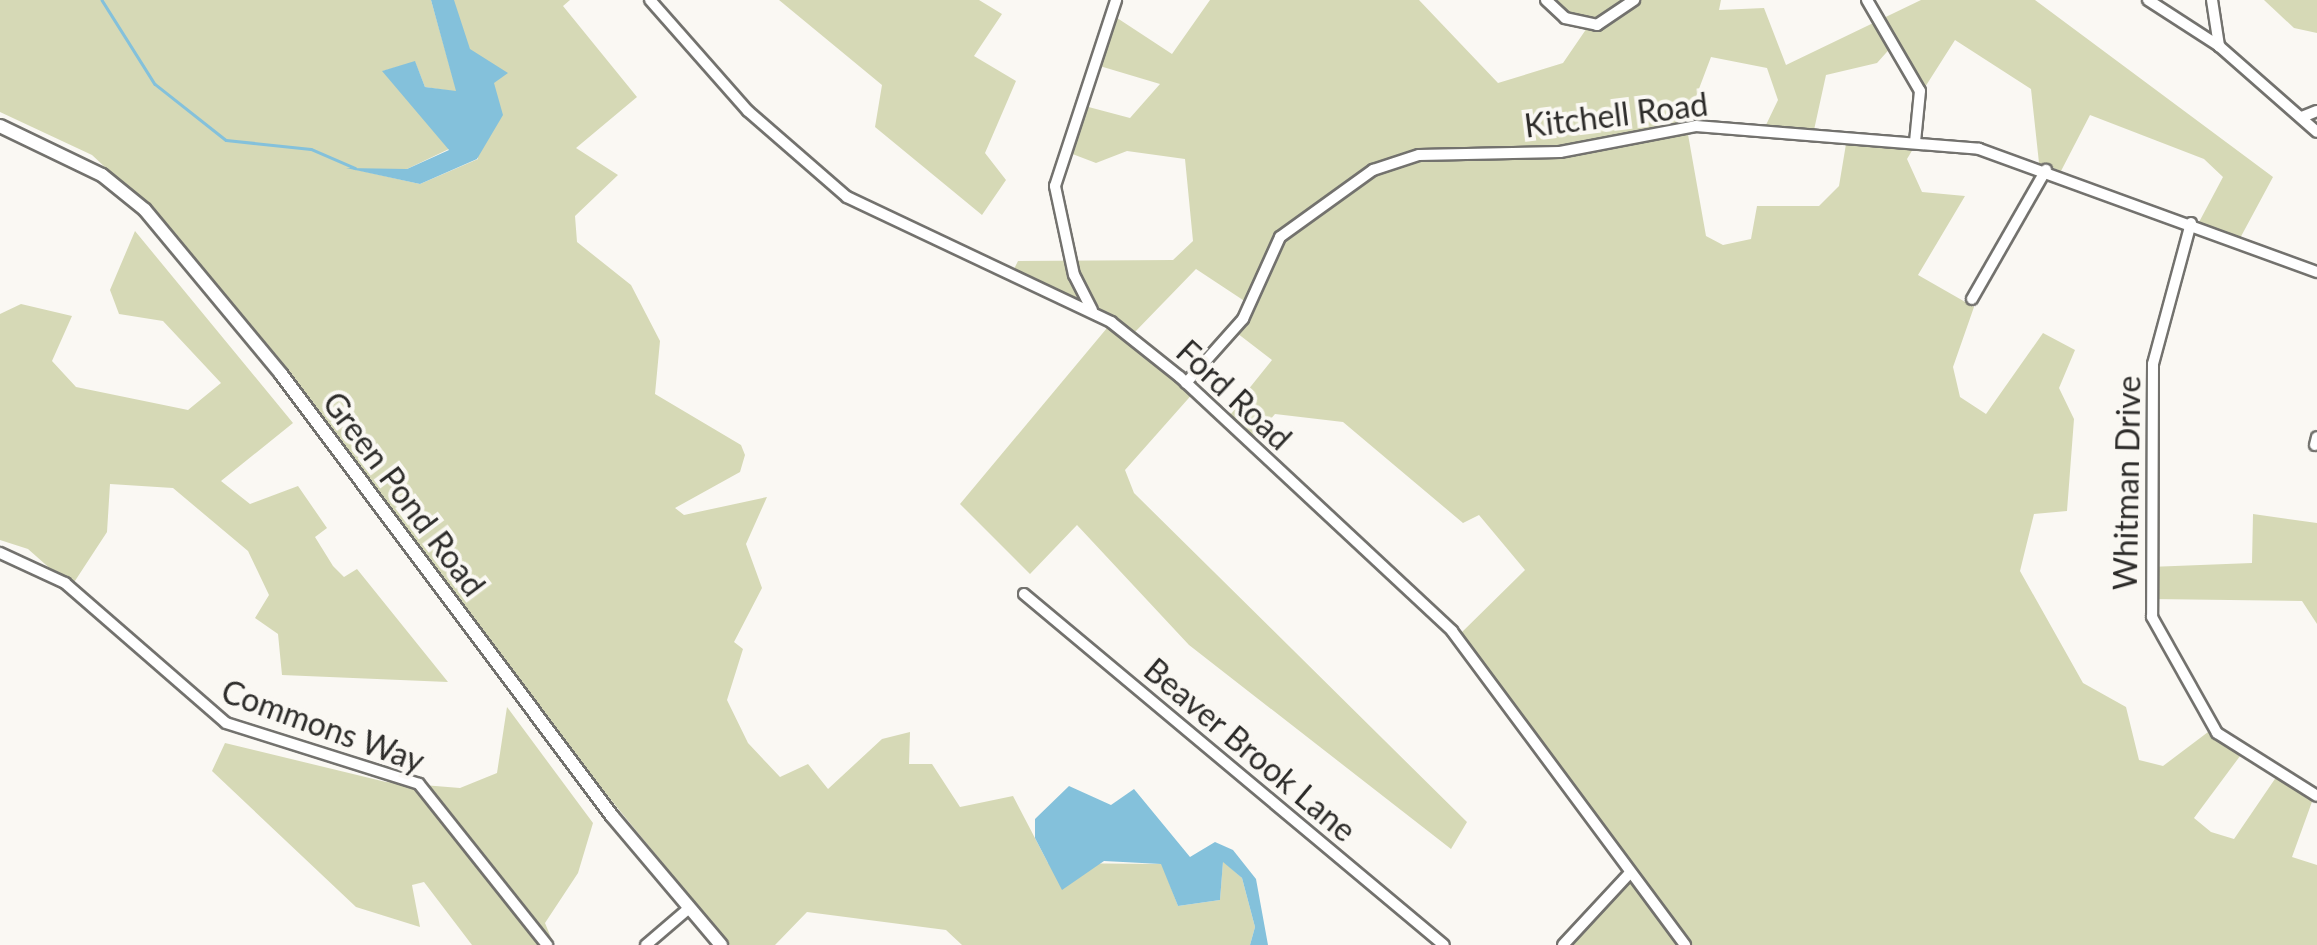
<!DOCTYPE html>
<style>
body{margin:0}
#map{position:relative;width:2317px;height:945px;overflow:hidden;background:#faf8f3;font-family:Lato,sans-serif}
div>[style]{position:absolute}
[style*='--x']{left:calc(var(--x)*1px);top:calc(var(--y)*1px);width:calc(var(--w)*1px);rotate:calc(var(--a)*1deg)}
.green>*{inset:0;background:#d6d9b6}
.water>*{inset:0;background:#84c1db}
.stream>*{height:2.5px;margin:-1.25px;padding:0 1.25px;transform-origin:1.25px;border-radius:1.25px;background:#84c1db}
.roads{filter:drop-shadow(2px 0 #73726e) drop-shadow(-2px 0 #73726e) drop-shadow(0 2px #73726e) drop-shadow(0 -2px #73726e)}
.minor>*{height:10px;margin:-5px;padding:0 5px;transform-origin:5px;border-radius:5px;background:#fff}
.major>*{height:12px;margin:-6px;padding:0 6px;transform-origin:6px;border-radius:6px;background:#fff}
span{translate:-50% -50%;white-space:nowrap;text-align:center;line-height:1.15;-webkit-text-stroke:8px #faf8f3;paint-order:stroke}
.street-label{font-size:32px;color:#2d2c2a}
</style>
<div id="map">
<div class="green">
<div style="clip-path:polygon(0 0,431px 0,457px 92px,425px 87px,415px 62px,383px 71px,449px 149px,407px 169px,353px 169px,420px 184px,478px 159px,476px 69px,439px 0,570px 0,563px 6px,637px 97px,576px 148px,618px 175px,575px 216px,577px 242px,631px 285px,660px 341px,655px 394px,741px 445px,745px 455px,740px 472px,675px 508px,684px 515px,767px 497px,746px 544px,762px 588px,734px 642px,743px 649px,727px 700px,748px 743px,780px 777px,808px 764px,828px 789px,882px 739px,910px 732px,909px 764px,932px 764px,960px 807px,1013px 796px,1048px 863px,1162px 864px,1178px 906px,1220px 900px,1223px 861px,1242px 878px,1255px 927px,1250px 945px,962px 945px,946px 930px,807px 912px,775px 945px,730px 945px,570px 750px,163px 221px,92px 155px,0 112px)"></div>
<div style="clip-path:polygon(779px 0,979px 0,1002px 14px,974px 56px,1016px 81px,985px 153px,1006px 180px,982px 215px,875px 127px,882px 85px)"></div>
<div style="clip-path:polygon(1210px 0,1419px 0,1498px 83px,1563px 63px,1589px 25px,1546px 0,1721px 0,1719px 10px,1764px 8px,1786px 65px,1921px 0,2035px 0,2273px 177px,2238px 242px,2198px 224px,2223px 177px,2204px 159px,2090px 115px,2061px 171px,2039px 163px,2031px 89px,1955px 40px,1920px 95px,1894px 44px,1877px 63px,1826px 75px,1814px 130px,1765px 127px,1778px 100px,1767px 68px,1711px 57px,1686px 123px,1706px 236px,1723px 245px,1751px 239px,1757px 206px,1819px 206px,1839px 186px,1848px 132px,1919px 139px,1907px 159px,1922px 192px,1965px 196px,1918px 275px,1974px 307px,1953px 367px,1960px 397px,1986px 414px,2043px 333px,2075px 350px,2059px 388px,2074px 419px,2067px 511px,2034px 514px,2020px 571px,2083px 683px,2126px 707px,2139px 760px,2163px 766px,2216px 726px,2246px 748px,2194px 818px,2211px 832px,2234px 839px,2281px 770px,2317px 788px,2292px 857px,2317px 865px,2317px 945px,1566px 945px,1631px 869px,1458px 636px,1525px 570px,1479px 515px,1463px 523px,1343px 422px,1275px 414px,1250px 443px,1223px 421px,1272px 360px,1233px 330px,1249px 304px,1196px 269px,1132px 335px,1195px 391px,1125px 470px,1134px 493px,1467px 822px,1451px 849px,1189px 645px,1077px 525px,1030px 574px,960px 504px,1112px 322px,1011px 275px,1018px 261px,1173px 260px,1193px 241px,1185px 159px,1127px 151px,1096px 163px,1062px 150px,1081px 105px,1130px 118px,1160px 84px,1093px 64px,1108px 12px,1172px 54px)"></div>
<div style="clip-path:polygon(2264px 0,2317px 0,2317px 33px,2294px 28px)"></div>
<div style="clip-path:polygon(135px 231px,293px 423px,221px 481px,250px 504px,298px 486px,327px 528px,315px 537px,333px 566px,344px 577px,357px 569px,448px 682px,282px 675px,278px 634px,255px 618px,269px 595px,248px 551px,173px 488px,110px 484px,107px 532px,71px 587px,28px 549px,0 540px,0 314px,21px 304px,72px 316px,52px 361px,76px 387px,188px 410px,221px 383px,163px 321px,119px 314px,110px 290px)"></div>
<div style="clip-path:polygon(2253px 514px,2317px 523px,2317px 624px,2302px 601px,2152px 599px,2149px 567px,2252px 563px)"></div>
<div style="clip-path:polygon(507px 707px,593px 823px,578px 873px,545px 923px,554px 945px,472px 945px,424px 882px,412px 885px,420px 927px,356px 907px,212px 771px,225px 743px,386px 782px,460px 788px,497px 773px)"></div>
</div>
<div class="water">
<div style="clip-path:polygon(431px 0,454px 0,470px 49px,508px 73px,494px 83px,503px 115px,477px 159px,420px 184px,346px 168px,407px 169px,449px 150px,382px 71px,415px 61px,425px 87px,456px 91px)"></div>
<div style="clip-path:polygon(1069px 786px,1111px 805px,1134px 789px,1190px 857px,1215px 842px,1233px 850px,1256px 879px,1268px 945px,1250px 945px,1255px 927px,1242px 878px,1223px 862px,1220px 900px,1178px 906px,1161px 864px,1104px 861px,1062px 890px,1035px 838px,1035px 819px)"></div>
</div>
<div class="stream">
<div style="--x:102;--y:0;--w:99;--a:57.8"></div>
<div style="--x:155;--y:84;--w:90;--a:38.3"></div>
<div style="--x:226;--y:140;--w:85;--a:6"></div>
<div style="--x:311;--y:149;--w:48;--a:23.4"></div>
</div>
<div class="roads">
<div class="minor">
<div style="--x:650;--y:0;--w:148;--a:48.6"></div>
<div style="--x:748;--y:111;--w:131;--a:41"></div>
<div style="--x:847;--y:197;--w:292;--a:25.3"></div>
<div style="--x:1111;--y:322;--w:88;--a:38.6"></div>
<div style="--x:1180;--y:377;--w:372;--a:43"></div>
<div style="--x:1452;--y:631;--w:391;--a:53.4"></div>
<div style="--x:1546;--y:0;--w:26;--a:43"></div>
<div style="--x:1565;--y:18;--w:33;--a:12"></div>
<div style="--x:1597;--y:25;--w:45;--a:-34"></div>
<div style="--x:1867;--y:0;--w:105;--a:59.8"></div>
<div style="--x:1920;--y:91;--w:51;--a:95.6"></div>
<div style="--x:2148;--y:0;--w:85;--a:32.9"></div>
<div style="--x:2219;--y:46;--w:130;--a:41.3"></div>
<div style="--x:2212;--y:0;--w:47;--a:81.3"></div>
<div style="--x:2302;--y:117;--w:16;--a:-22"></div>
<div style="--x:2191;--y:223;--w:146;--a:105.1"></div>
<div style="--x:2153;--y:364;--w:253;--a:90.2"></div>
<div style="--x:2152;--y:617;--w:133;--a:60.7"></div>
<div style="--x:2217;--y:733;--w:118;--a:32.2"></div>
<div style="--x:1972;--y:299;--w:149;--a:-60.2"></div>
<div style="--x:1092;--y:310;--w:39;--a:-117"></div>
<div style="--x:1074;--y:275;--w:91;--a:-102.1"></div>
<div style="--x:1055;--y:186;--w:196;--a:-71.8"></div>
<div style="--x:1186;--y:383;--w:86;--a:-48.3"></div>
<div style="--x:1243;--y:319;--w:90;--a:-65.7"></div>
<div style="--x:1280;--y:237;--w:115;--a:-35.8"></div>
<div style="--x:1373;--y:170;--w:48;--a:-18.1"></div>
<div style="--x:1419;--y:155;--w:141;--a:-1.2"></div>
<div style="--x:1560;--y:152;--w:138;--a:-10.8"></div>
<div style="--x:1696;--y:126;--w:284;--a:4.6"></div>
<div style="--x:1979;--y:149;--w:360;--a:20"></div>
<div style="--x:2315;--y:445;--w:8;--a:-76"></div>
<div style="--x:0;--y:553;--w:72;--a:24.8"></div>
<div style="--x:65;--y:583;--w:213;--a:41"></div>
<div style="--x:226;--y:723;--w:202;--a:17.5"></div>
<div style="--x:419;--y:784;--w:206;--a:51.5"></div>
<div style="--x:1024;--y:594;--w:547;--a:39.89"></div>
<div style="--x:646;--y:945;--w:55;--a:-40.6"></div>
<div style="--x:1563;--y:945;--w:98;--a:-47.1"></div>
</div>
<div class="major">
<div style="--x:0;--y:126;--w:113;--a:25.7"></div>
<div style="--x:102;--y:175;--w:55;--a:39.1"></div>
<div style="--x:145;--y:210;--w:213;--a:50.3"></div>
<div style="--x:281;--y:374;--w:552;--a:53.17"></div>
<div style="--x:612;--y:816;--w:169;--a:49.8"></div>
</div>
</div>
<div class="street-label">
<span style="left:1616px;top:115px;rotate:-7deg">Kitchell Road</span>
<span style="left:1234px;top:395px;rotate:43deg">Ford Road</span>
<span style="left:2127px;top:483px;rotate:-89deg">Whitman Drive</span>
<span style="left:404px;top:494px;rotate:53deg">Green Pond Road</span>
<span style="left:323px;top:726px;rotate:20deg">Commons Way</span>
<span style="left:1250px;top:750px;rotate:40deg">Beaver Brook Lane</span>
</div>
</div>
